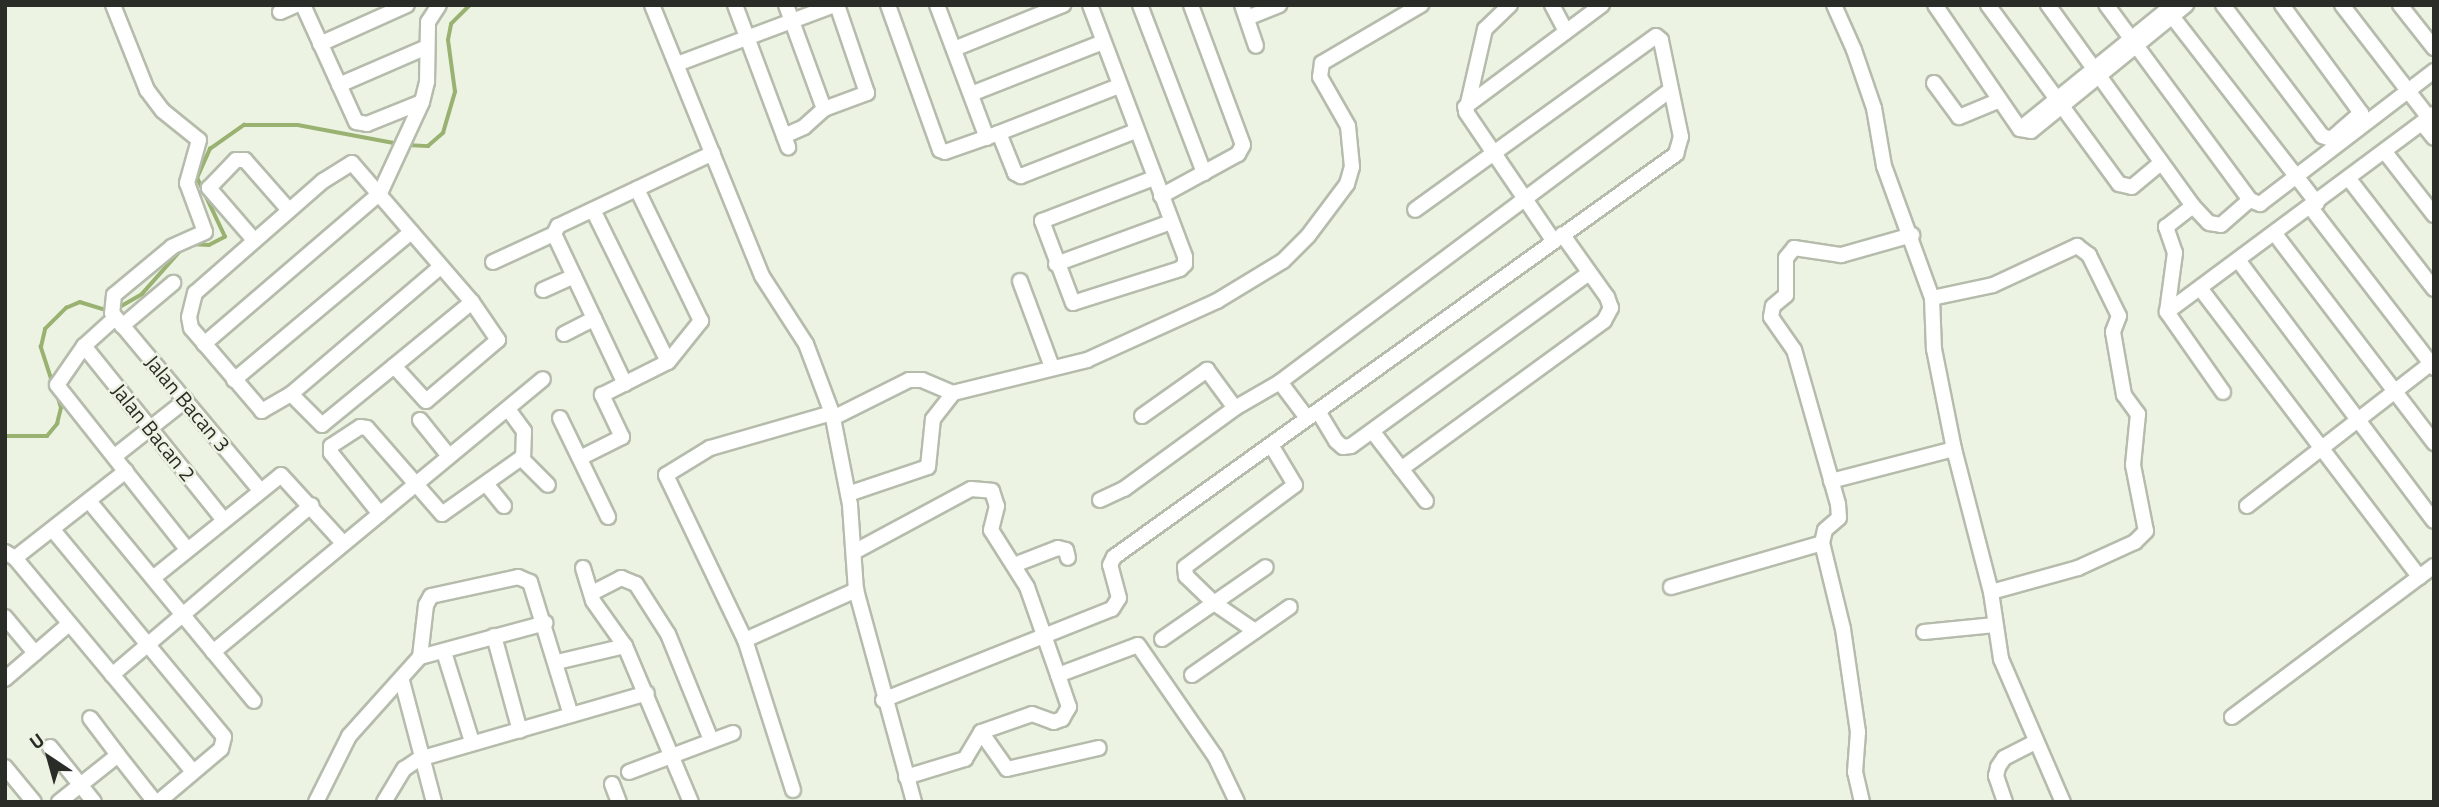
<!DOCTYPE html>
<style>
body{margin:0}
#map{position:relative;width:2439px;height:807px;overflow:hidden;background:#edf3e3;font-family:"Titillium Web",sans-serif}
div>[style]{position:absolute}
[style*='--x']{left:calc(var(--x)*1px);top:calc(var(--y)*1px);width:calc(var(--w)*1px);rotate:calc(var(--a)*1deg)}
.stream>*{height:3.5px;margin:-1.75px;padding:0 1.75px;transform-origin:1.75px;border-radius:1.75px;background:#9ab271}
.roads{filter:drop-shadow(2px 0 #b5bcac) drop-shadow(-2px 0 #b5bcac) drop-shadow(0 2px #b5bcac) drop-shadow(0 -2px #b5bcac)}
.minor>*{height:14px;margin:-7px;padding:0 7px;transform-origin:7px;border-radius:7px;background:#fff}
span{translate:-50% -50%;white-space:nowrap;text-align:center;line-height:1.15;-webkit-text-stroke:5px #edf3e3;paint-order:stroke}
.street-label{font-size:21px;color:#2a2d27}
.frame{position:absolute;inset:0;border:7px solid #2a2d27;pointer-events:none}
.north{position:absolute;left:14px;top:723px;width:70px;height:70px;-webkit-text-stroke:5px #edf3e3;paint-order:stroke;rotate:324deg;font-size:19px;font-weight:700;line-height:28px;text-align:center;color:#2a2d27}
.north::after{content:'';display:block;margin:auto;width:24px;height:32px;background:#2a2d27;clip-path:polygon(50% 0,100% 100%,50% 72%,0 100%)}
</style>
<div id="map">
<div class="stream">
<div style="--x:407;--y:145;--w:21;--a:3"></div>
<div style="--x:428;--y:146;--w:20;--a:-41"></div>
<div style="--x:443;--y:133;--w:43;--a:-73.7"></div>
<div style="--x:455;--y:92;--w:52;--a:-97.7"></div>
<div style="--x:448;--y:40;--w:16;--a:-79"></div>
<div style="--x:451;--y:24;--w:27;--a:-45"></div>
<div style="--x:191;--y:244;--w:18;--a:3"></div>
<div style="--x:209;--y:245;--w:18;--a:-27"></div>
<div style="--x:225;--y:237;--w:65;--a:-115.4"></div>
<div style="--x:197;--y:178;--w:32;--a:-66"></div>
<div style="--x:210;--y:149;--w:42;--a:-35.2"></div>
<div style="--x:244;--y:125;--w:54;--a:0"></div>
<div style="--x:298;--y:125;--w:104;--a:10.6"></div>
<div style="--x:118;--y:308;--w:28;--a:-30"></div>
<div style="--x:142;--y:294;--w:59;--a:-48.4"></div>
<div style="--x:53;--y:385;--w:40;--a:-108"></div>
<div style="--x:41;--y:347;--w:18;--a:-77"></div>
<div style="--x:45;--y:329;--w:30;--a:-45"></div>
<div style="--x:66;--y:308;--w:15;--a:-23"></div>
<div style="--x:80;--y:302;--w:28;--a:17"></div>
<div style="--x:5;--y:436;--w:42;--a:0"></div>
<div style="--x:47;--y:436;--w:16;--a:-50"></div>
<div style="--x:57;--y:424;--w:16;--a:-76"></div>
<div style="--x:61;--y:408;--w:17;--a:-107"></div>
</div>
<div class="roads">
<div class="minor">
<div style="--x:113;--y:5;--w:92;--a:68.2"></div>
<div style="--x:147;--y:90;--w:26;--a:53"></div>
<div style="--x:163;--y:111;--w:46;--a:38.9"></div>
<div style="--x:199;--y:140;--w:45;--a:105.6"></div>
<div style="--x:187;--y:183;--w:52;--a:69.8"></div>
<div style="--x:205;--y:232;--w:36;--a:156"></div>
<div style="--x:172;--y:247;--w:75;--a:140.4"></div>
<div style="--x:114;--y:295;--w:18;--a:96"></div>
<div style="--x:112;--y:313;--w:231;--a:50.1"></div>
<div style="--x:303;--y:5;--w:128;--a:65.6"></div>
<div style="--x:356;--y:122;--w:11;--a:10"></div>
<div style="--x:367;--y:124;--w:59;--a:-21.8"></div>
<div style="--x:652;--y:5;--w:292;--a:67.9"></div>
<div style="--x:762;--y:276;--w:81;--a:57.1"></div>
<div style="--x:806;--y:344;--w:74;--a:69.4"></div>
<div style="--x:832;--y:413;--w:94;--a:78.9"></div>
<div style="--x:850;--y:505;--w:85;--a:86"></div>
<div style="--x:856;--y:590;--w:220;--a:74.7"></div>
<div style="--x:735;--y:5;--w:152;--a:69.5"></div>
<div style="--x:786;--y:5;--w:111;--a:69.9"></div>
<div style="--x:888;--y:5;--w:154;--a:70.3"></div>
<div style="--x:940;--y:150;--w:5;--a:22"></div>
<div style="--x:945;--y:152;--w:57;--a:-19.4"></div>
<div style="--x:999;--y:133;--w:43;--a:68.2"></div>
<div style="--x:1015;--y:173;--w:7;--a:27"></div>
<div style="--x:1021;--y:176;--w:123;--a:-21.4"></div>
<div style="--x:937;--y:5;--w:142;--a:69.4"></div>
<div style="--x:1090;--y:5;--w:269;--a:69.3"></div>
<div style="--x:1185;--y:257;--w:7;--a:90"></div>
<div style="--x:1185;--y:264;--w:7;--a:135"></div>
<div style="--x:1180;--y:269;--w:112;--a:162.4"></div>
<div style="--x:1073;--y:303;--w:88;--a:-110.7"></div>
<div style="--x:1042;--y:221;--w:120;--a:-21"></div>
<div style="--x:1140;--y:5;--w:180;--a:69.1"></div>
<div style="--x:1242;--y:5;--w:43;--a:71.1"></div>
<div style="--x:1510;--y:5;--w:35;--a:136"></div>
<div style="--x:1485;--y:29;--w:85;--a:102.9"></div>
<div style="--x:1466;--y:112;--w:155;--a:55.8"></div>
<div style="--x:1552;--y:5;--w:30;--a:62"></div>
<div style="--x:1834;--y:5;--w:49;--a:66"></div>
<div style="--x:1854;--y:50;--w:61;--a:71"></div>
<div style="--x:1874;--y:108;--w:59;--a:80.2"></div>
<div style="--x:1884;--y:166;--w:140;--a:70"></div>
<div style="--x:1932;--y:298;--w:51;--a:87.8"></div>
<div style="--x:1934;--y:349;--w:102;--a:78.7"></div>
<div style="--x:1954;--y:449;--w:148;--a:75.5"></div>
<div style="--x:1991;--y:592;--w:68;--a:81.5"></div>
<div style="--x:2001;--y:659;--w:156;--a:66.6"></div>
<div style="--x:1935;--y:5;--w:150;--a:55.6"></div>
<div style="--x:1988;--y:5;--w:222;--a:53.8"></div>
<div style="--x:2119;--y:184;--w:13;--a:13"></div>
<div style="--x:2132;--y:187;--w:38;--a:-40"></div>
<div style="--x:2048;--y:5;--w:248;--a:54.2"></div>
<div style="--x:2193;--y:206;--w:23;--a:47"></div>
<div style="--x:2209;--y:223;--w:12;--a:9"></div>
<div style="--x:2221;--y:225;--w:38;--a:-41"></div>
<div style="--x:2250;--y:200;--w:242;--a:-126.4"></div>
<div style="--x:2173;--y:5;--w:197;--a:141"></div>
<div style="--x:2020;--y:129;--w:11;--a:10"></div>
<div style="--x:2031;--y:131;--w:200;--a:-39.1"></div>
<div style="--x:2223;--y:5;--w:164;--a:52.9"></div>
<div style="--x:2322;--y:136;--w:9;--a:18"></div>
<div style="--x:2331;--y:139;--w:40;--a:-41"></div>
<div style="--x:2361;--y:113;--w:134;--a:-126.2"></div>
<div style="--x:2342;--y:5;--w:143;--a:52.4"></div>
<div style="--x:2400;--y:5;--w:55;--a:51.7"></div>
<div style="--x:2168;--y:11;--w:243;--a:52.2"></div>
<div style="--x:280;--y:12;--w:17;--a:-24"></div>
<div style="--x:1247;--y:18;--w:35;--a:-22"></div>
<div style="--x:320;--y:44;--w:95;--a:-24.1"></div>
<div style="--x:954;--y:49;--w:118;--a:-22"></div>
<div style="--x:677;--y:64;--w:169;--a:-20.5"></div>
<div style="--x:1934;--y:83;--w:42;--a:53.7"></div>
<div style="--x:1959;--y:117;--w:44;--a:-22.5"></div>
<div style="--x:339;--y:85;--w:96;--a:-23.4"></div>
<div style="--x:971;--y:94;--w:142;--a:-21.5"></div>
<div style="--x:1465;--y:107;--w:171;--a:-36.7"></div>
<div style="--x:2422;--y:123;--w:19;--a:51"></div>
<div style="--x:999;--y:133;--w:129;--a:-21.4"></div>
<div style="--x:784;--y:136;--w:22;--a:-24"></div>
<div style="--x:804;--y:127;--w:27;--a:-42"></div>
<div style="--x:824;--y:109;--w:46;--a:-20.4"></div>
<div style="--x:867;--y:93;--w:93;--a:-108.8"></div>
<div style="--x:2385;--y:152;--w:80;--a:52.1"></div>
<div style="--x:352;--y:163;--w:184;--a:49.2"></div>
<div style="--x:472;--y:302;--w:46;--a:55.6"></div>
<div style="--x:498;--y:340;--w:94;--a:139.7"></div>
<div style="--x:426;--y:401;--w:47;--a:-132.4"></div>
<div style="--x:394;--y:366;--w:93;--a:140.7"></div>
<div style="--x:322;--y:425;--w:44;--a:-135"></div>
<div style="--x:291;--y:394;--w:34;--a:150"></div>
<div style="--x:262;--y:411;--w:109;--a:-130.5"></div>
<div style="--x:191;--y:328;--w:11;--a:-100"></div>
<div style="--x:189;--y:317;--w:25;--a:-76"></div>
<div style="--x:195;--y:293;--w:170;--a:-41.2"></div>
<div style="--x:323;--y:181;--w:34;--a:-32"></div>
<div style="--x:2349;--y:179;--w:139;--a:52.3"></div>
<div style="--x:1161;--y:196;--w:88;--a:-28.6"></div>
<div style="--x:1238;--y:154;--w:10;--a:-61"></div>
<div style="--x:1243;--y:145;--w:149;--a:-110.4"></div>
<div style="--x:2250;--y:200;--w:11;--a:22"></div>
<div style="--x:2260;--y:204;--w:219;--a:-37.4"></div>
<div style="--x:2311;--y:208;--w:202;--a:52.4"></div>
<div style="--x:593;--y:210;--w:169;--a:63.7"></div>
<div style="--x:2275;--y:234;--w:263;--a:52.7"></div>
<div style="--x:254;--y:240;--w:69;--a:-130.9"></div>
<div style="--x:209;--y:188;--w:39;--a:-46"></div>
<div style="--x:236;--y:160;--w:9;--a:0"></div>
<div style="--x:245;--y:160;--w:67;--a:48.7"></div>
<div style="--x:2238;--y:260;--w:326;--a:53.1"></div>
<div style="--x:493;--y:262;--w:67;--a:-24.7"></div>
<div style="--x:1056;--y:264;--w:122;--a:-20.1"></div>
<div style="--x:1020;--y:281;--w:92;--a:69.6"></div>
<div style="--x:2200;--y:288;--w:363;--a:52.8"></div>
<div style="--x:543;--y:290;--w:34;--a:-24"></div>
<div style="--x:1932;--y:298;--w:62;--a:-12"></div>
<div style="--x:1993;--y:285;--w:93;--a:-24.9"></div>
<div style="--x:2077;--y:246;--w:15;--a:37"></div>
<div style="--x:2089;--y:255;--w:68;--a:63.8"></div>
<div style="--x:2119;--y:316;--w:17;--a:111"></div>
<div style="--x:2113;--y:332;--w:64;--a:80.1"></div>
<div style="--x:2124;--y:395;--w:24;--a:54"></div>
<div style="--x:2138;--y:414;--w:51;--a:95.6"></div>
<div style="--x:2133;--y:465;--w:67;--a:78.9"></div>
<div style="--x:2146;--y:531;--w:16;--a:135"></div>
<div style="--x:2135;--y:542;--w:63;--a:155.5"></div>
<div style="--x:2078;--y:568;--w:90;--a:164.6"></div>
<div style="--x:2167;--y:312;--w:60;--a:-82.3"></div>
<div style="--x:2175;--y:253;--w:28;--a:-109"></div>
<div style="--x:2166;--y:227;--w:34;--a:-38"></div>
<div style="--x:115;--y:318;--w:42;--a:137.9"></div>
<div style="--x:84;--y:346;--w:47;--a:124.7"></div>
<div style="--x:57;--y:385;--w:209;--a:51.6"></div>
<div style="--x:122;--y:326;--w:67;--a:-40.1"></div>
<div style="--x:564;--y:334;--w:34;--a:-27"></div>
<div style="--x:204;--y:344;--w:232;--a:-40.6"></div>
<div style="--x:380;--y:193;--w:100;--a:-65.2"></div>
<div style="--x:422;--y:102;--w:21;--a:-76"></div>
<div style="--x:427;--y:82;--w:60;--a:-89"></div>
<div style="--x:428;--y:22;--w:20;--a:-57"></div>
<div style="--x:84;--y:346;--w:222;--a:51.2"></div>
<div style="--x:394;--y:366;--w:101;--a:-39.4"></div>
<div style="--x:234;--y:380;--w:231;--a:-39.9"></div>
<div style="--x:1280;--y:382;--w:45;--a:53.1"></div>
<div style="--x:625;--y:384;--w:166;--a:-115.3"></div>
<div style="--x:554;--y:234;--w:9;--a:-63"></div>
<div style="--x:558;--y:226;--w:171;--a:-25.2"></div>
<div style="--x:2223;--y:392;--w:98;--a:-125"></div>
<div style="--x:2167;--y:312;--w:332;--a:-36.6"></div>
<div style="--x:291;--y:394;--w:196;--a:-40.4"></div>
<div style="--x:508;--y:409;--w:27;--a:54"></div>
<div style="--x:524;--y:431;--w:27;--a:92"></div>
<div style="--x:1318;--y:411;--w:35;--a:59"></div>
<div style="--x:1336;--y:441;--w:9;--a:41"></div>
<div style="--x:1343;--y:447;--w:8;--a:-7"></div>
<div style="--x:1351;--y:446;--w:294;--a:-36"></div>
<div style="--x:1142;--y:416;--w:80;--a:-35.3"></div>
<div style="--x:1207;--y:370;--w:47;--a:53.6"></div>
<div style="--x:560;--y:418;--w:110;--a:64.1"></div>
<div style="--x:833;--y:418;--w:85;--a:-26.6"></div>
<div style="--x:909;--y:380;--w:13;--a:0"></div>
<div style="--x:922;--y:380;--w:34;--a:23"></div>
<div style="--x:420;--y:420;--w:46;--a:51.1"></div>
<div style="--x:1373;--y:432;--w:87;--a:52.5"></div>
<div style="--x:115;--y:456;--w:90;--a:-38.3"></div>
<div style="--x:580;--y:458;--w:47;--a:-26.6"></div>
<div style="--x:622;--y:437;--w:47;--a:-115.5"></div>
<div style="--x:602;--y:395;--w:74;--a:-26.6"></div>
<div style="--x:668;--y:362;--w:53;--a:-51.2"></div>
<div style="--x:701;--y:321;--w:147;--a:-115.9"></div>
<div style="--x:1401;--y:469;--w:251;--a:-36.1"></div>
<div style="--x:1604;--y:321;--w:15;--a:-62"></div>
<div style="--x:1611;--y:308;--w:12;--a:-110"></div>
<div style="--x:1607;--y:297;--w:77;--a:-125.5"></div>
<div style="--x:1831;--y:481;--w:127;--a:-14.6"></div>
<div style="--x:487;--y:485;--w:27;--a:51"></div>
<div style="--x:848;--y:494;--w:84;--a:-18.6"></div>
<div style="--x:928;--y:467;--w:48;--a:-84.1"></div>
<div style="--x:933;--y:419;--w:33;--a:-52"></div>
<div style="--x:953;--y:393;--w:138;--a:-13.8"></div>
<div style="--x:1087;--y:360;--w:143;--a:-24.4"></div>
<div style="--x:1217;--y:301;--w:77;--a:-31.2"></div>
<div style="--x:1283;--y:261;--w:35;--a:-45"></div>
<div style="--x:1308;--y:236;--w:65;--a:-53.1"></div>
<div style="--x:1347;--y:184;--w:18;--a:-74"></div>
<div style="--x:1352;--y:167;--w:41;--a:-95.6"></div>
<div style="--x:1348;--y:126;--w:56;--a:-119.7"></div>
<div style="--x:1320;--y:77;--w:14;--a:-82"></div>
<div style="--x:1322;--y:63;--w:115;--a:-30.4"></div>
<div style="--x:1100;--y:500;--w:26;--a:-25"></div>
<div style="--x:1124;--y:489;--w:137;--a:-36.1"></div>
<div style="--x:1235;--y:408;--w:52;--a:-30"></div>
<div style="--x:1280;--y:382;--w:487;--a:-36.8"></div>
<div style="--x:89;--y:501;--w:259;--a:50.5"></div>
<div style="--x:2247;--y:506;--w:237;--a:-37.8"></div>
<div style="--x:380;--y:514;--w:78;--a:-128.8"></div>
<div style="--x:331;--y:453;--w:7;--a:-90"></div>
<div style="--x:331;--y:446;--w:35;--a:-33"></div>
<div style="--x:360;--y:427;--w:7;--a:8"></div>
<div style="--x:367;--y:428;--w:114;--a:48.9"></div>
<div style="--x:442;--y:514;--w:97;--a:-35.3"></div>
<div style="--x:521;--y:458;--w:38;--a:45"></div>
<div style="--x:53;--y:530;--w:268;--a:50.4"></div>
<div style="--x:224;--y:737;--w:12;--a:104"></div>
<div style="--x:221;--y:749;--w:82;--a:139.9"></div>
<div style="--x:5;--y:552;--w:12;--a:31"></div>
<div style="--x:15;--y:558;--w:278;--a:50.2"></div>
<div style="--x:854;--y:552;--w:133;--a:-28.3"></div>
<div style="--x:971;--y:489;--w:21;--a:5"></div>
<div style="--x:992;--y:491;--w:16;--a:72"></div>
<div style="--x:997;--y:506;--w:25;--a:104"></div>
<div style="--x:991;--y:530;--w:67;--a:57.7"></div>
<div style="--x:1027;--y:587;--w:93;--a:70.6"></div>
<div style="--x:1058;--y:675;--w:85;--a:-20.6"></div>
<div style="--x:1138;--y:645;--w:135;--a:55.3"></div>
<div style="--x:1215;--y:756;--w:51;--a:64.4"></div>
<div style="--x:15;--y:558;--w:141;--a:-38.1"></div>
<div style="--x:1014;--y:565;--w:47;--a:-21.1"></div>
<div style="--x:1058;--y:548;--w:8;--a:14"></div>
<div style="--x:1066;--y:550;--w:8;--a:76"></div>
<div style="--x:583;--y:568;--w:34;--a:73"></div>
<div style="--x:593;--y:601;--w:55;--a:54.6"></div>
<div style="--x:625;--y:646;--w:169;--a:67.1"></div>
<div style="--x:153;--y:578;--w:164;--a:-38.8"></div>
<div style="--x:281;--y:475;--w:92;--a:47.6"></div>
<div style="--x:1671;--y:587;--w:157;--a:-16.2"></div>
<div style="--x:592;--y:593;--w:33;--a:-27"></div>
<div style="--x:621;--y:578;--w:16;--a:22"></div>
<div style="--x:636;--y:584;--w:59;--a:57.4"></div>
<div style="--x:668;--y:634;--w:114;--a:67.9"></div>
<div style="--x:5;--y:617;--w:47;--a:50.2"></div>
<div style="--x:1255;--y:631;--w:50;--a:-145.7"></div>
<div style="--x:1214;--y:603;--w:39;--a:-136"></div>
<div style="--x:1186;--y:576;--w:9;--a:-96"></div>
<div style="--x:1185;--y:567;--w:137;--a:-36.7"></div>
<div style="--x:1295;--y:485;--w:47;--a:-121"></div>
<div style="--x:1924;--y:632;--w:71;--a:-5.6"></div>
<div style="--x:494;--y:636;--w:98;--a:74.7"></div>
<div style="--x:1162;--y:639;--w:126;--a:-34.7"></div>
<div style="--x:745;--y:640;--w:122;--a:-24.2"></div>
<div style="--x:213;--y:652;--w:428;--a:-39.6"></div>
<div style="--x:444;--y:652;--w:94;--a:72.7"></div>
<div style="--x:420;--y:657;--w:130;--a:-15.2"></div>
<div style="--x:557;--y:662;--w:70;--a:-13.2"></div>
<div style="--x:112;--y:675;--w:262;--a:-40.4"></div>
<div style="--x:1192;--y:675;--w:119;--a:-34.8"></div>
<div style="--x:5;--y:679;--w:84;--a:-40.7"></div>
<div style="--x:402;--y:681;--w:125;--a:75.2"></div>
<div style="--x:883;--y:700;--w:246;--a:-21.7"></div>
<div style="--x:1112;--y:609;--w:13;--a:-58"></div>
<div style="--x:1119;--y:598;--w:34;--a:-105"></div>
<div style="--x:1110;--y:565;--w:9;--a:-63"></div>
<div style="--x:1114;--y:557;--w:692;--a:-35.64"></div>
<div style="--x:1676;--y:154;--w:18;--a:-74"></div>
<div style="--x:1681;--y:137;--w:99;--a:-101.7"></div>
<div style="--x:1661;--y:40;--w:6;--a:-141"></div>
<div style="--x:1656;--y:36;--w:297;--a:144.2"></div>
<div style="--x:2232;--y:717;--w:252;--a:-36.8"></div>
<div style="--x:981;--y:732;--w:45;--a:54.9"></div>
<div style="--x:1007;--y:769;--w:94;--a:-12.9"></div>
<div style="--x:50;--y:747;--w:70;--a:51.3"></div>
<div style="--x:118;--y:755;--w:60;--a:51.8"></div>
<div style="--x:5;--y:767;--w:45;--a:50.4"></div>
<div style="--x:629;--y:772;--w:111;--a:-20.6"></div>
<div style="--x:906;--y:777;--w:62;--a:-17"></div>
<div style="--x:965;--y:759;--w:31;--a:-59"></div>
<div style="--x:981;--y:732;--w:54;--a:-19.4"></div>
<div style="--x:1032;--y:714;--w:23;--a:20"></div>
<div style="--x:1054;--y:722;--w:9;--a:-21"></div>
<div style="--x:1062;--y:719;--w:14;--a:-60"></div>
<div style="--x:1069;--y:707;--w:34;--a:-109"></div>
<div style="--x:612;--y:784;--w:19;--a:69"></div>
<div style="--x:793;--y:790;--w:157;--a:-107.7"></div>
<div style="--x:745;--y:640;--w:183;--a:-115.6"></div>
<div style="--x:666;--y:475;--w:52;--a:-31.5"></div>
<div style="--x:710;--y:448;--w:127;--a:-16"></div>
<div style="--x:59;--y:802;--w:75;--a:-38.5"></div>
<div style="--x:118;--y:755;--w:46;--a:-127.1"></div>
<div style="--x:316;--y:802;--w:74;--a:-63.4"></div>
<div style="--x:349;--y:736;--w:106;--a:-48.1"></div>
<div style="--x:420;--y:657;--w:52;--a:-83.4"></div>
<div style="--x:426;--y:605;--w:10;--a:-61"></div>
<div style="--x:431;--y:596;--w:89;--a:-12.3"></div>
<div style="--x:518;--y:577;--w:13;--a:23"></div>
<div style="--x:530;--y:582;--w:139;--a:72.9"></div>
<div style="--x:384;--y:802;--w:39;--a:-59"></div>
<div style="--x:404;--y:769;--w:18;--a:-34"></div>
<div style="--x:419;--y:759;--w:237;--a:-16.1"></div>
<div style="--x:1862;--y:802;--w:31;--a:-103"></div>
<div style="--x:1855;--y:772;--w:40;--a:-85.7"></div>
<div style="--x:1858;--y:732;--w:104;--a:-98.3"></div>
<div style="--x:1843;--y:629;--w:89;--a:-103.7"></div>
<div style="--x:1822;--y:543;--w:13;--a:-77"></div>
<div style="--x:1825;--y:530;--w:18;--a:-41"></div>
<div style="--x:1839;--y:518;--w:14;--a:-94"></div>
<div style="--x:1838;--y:504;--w:160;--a:-105.9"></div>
<div style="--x:1794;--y:350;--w:40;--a:-124.9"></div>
<div style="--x:1771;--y:317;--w:11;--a:-80"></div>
<div style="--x:1773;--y:306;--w:17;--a:-40"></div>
<div style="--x:1786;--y:295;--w:37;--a:-90"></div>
<div style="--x:1786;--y:258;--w:13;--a:-51"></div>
<div style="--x:1794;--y:248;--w:48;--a:8.5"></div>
<div style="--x:1841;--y:255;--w:74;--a:-15.7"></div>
<div style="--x:2005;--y:802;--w:28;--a:-109"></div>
<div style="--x:1996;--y:776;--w:9;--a:-77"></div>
<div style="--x:1998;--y:767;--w:11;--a:-56"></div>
<div style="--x:2004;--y:758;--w:35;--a:-27"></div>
</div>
</div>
<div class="street-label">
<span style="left:188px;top:403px;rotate:50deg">Jalan Bacan 3</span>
<span style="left:154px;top:432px;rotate:51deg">Jalan Bacan 2</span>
</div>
<div class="frame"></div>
<div class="north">U</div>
</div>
